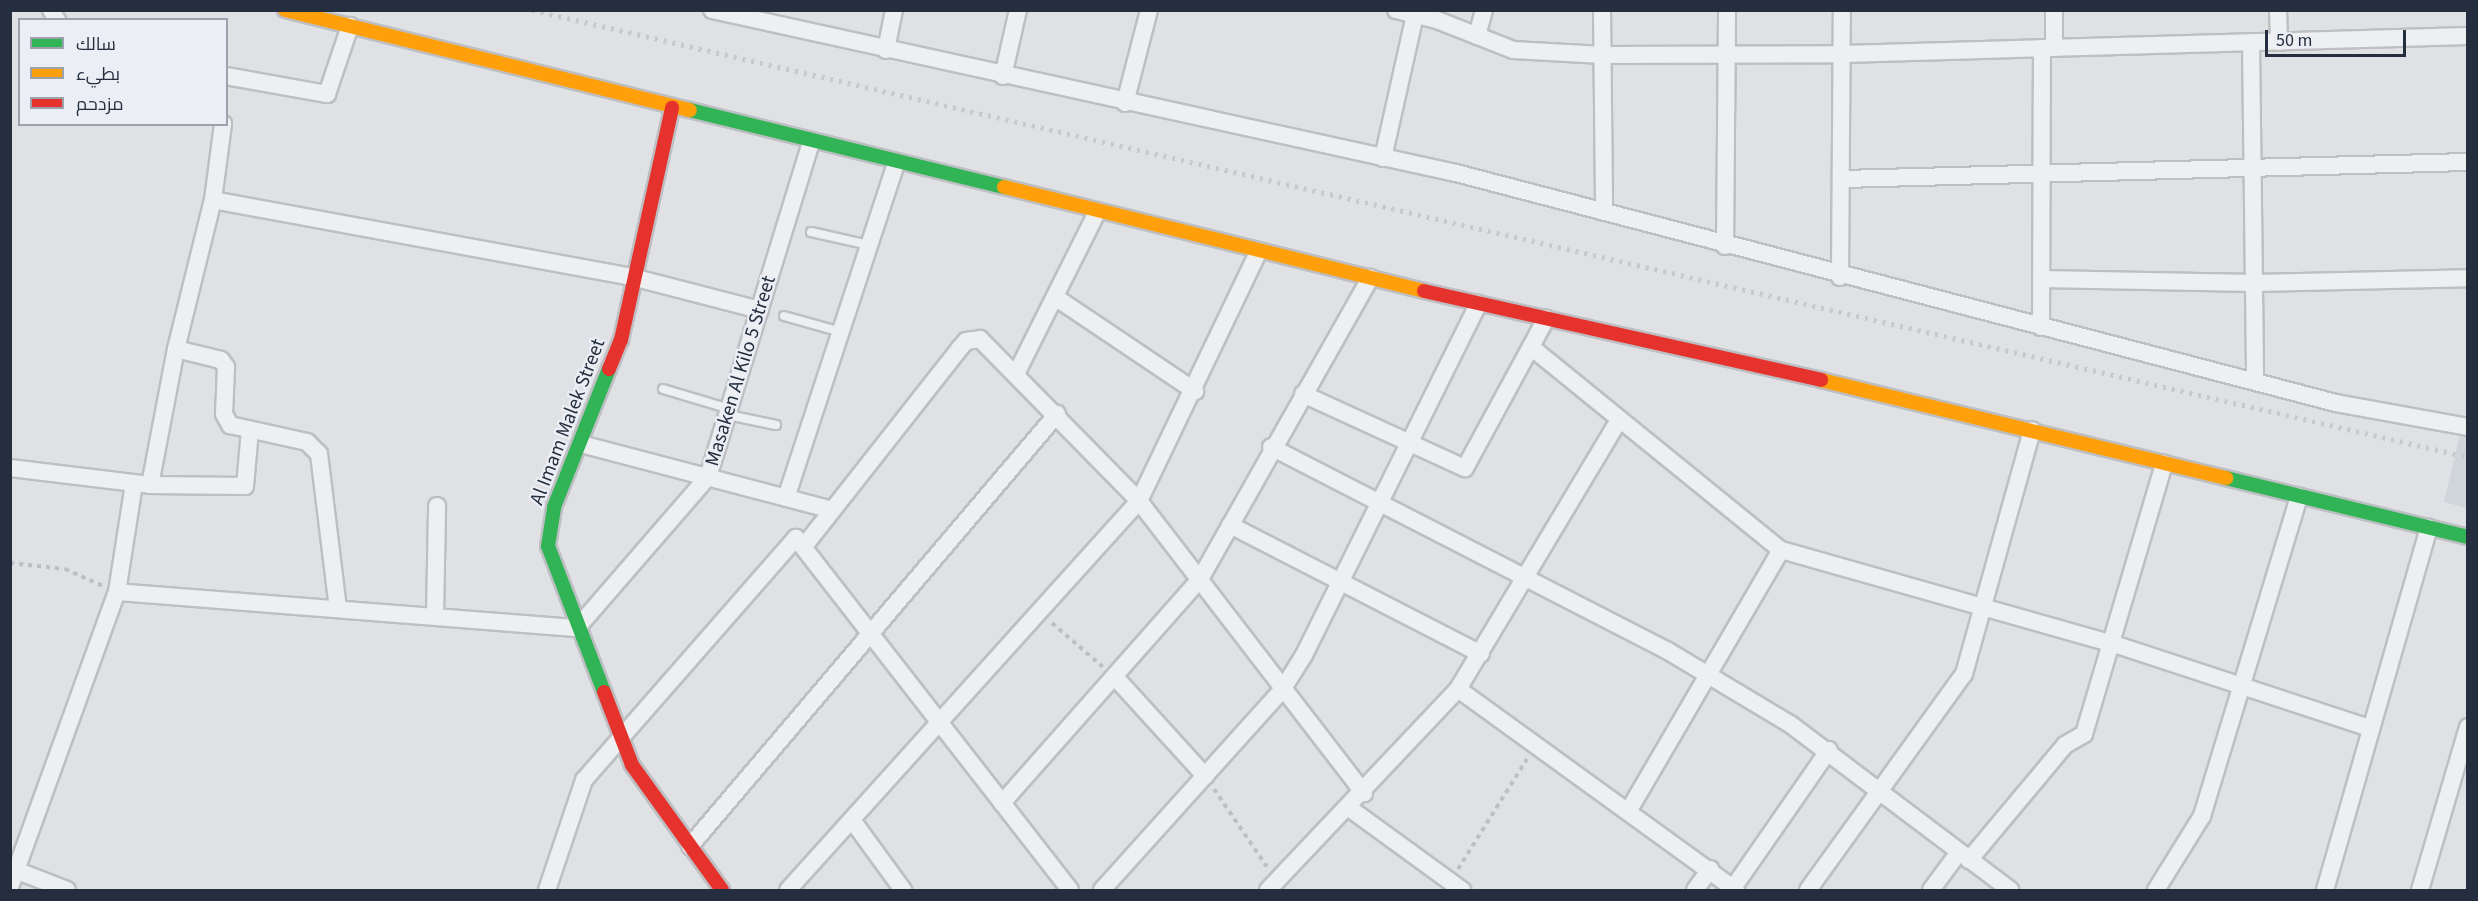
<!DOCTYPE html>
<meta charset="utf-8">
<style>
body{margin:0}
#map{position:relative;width:2478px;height:901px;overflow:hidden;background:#dfe1e4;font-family:"Source Sans 3",Cairo,sans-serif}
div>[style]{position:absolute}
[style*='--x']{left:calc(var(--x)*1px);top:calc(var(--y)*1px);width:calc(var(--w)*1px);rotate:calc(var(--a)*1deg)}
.built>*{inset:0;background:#d0d4db}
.path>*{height:4px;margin-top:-2px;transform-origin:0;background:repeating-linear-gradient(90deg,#bebfc4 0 4.5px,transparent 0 9px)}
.roads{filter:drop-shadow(2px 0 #bdbfc2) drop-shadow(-2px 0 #bdbfc2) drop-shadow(0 2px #bdbfc2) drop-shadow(0 -2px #bdbfc2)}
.lane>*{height:8px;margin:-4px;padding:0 4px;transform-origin:4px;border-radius:4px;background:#eeeff1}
.street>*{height:16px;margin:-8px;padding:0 8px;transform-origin:8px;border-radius:8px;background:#eeeff1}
.fast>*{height:14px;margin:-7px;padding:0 7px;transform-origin:7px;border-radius:7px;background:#30b455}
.slow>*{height:14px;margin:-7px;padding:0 7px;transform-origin:7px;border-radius:7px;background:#ff9f0a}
.jam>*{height:14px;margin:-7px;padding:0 7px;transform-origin:7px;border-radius:7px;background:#e5322d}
.rail>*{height:4.5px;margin-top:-2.25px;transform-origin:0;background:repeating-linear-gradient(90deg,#c7c9cc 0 3px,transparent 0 9px)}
span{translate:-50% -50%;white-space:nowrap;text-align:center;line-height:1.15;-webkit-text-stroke:4.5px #ebeff5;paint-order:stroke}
.street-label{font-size:20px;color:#252e3e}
.frame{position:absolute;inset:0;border:12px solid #252e3e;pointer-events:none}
.legend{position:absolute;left:18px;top:18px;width:210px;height:108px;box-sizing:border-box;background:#ebeff5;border:2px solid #9ca2ac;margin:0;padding:8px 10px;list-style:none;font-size:18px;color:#252e3e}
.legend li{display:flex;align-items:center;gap:12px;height:30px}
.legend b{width:30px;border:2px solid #9ca2ac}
.scale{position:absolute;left:2265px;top:30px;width:141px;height:27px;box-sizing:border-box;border:3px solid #252e3e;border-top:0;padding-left:8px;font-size:18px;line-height:21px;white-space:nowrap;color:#252e3e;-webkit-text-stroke:4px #ebeff5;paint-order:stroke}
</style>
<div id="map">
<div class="built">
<div style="clip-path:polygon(2460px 435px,2467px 437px,2467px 508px,2444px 502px)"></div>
</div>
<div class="path">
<div style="--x:10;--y:563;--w:55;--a:6.2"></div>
<div style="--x:65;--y:569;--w:42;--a:24.1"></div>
<div style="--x:1052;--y:623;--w:67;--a:40.8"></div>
<div style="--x:1214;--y:789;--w:94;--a:55.8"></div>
<div style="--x:1458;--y:869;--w:130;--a:-57.9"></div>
</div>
<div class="roads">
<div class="lane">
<div style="--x:811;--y:232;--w:59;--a:12.6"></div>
<div style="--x:784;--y:316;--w:59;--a:15.7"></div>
<div style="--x:663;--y:389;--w:70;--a:16.6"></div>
<div style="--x:728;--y:415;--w:49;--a:11.8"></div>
</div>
<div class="street">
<div style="--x:51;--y:10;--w:12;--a:59"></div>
<div style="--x:712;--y:10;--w:762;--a:12.36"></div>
<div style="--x:1456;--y:173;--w:910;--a:14.65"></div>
<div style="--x:2336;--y:403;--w:134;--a:10.3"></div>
<div style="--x:1396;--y:10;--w:42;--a:13.7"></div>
<div style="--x:1437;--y:20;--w:82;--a:21.5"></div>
<div style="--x:1513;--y:50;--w:90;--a:3.2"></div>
<div style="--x:1603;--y:55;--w:241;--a:-0.2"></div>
<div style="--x:1844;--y:54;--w:624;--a:-1.65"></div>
<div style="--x:1602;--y:10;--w:202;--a:89.4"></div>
<div style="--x:2278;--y:10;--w:32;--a:88"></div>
<div style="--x:1477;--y:36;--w:27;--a:-75"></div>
<div style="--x:2251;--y:42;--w:339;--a:89.3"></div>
<div style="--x:2054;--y:48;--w:38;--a:-90"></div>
<div style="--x:886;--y:50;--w:41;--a:-78.7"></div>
<div style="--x:226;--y:76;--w:103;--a:10.1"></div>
<div style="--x:327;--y:94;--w:72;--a:-71.3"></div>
<div style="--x:1003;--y:76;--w:68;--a:-77.2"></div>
<div style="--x:1125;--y:103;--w:96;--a:-75.5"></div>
<div style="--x:1383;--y:158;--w:152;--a:-77.4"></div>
<div style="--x:1843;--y:179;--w:625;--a:-1.56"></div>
<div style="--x:213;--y:200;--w:430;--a:10.4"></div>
<div style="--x:636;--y:278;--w:128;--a:14.5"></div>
<div style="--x:1725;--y:246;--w:236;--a:-89.5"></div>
<div style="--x:1840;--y:277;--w:267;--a:-89.6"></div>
<div style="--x:2041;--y:279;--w:214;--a:1.1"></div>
<div style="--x:2255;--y:283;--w:213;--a:-1.3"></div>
<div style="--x:1055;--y:297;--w:169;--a:33.9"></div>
<div style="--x:2041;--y:327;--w:279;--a:-89.8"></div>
<div style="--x:1531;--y:347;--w:322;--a:39.1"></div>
<div style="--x:1781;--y:550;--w:346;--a:15.8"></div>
<div style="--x:2114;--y:644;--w:269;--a:18.2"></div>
<div style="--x:176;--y:349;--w:46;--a:13.7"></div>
<div style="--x:221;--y:360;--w:9;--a:54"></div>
<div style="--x:226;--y:367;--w:47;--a:92.4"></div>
<div style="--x:224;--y:414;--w:13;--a:61"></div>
<div style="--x:230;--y:425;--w:79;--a:12.4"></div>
<div style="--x:307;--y:442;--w:17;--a:45"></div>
<div style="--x:319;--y:454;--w:156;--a:83"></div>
<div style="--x:1016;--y:374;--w:181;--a:-63.4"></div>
<div style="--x:1303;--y:394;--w:178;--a:24.6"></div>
<div style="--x:1465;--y:468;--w:170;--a:-61.5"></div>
<div style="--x:581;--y:444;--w:260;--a:14.7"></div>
<div style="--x:1271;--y:447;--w:446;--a:27.2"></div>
<div style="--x:1668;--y:651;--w:142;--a:30.9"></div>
<div style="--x:1790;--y:724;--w:276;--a:37"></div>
<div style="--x:10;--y:468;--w:141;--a:6.9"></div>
<div style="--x:150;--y:485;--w:138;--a:-79.2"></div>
<div style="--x:176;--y:349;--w:154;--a:-76.1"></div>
<div style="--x:213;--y:200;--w:77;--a:-82.5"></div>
<div style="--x:150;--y:485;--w:95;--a:0.6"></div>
<div style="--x:245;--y:486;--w:56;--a:-84.9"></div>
<div style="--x:786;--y:498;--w:353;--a:-71.8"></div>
<div style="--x:1230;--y:525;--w:282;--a:27.2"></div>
<div style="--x:805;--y:545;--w:251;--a:-51.8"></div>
<div style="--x:960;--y:348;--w:9;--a:-49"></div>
<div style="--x:966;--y:341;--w:14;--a:-8"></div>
<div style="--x:980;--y:339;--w:227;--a:45.5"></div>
<div style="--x:1139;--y:501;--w:369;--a:52.4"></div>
<div style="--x:117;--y:592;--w:110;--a:-81.1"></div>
<div style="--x:435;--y:615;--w:109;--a:-88.9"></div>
<div style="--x:1115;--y:677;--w:134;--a:47.7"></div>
<div style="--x:1458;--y:689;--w:343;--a:35.9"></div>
<div style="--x:1002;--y:803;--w:299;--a:-48.5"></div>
<div style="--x:1200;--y:579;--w:346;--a:-60.5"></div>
<div style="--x:1349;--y:808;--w:140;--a:36"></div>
<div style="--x:1629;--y:810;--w:301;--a:-59.7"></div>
<div style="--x:852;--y:820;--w:87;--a:53.9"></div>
<div style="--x:690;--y:846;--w:567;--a:-49.65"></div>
<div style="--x:1969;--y:860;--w:150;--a:-50.1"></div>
<div style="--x:2065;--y:745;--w:22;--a:-30"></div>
<div style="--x:2084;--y:734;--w:282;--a:-73.5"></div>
<div style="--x:10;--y:868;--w:61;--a:21.1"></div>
<div style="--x:10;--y:887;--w:314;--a:-70.1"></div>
<div style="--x:117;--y:592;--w:461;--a:4.5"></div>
<div style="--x:577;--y:628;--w:200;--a:-49.1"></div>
<div style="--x:708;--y:477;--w:350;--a:-72.9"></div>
<div style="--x:1733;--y:888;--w:168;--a:-55.2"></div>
<div style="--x:547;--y:890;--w:116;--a:-71.4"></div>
<div style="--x:584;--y:780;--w:322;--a:-48.8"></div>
<div style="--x:796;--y:538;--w:446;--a:52.1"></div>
<div style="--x:788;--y:890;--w:524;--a:-47.94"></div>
<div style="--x:1139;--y:501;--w:277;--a:-64.4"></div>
<div style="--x:1102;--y:890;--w:269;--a:-48"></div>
<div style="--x:1282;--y:690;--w:41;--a:-57.8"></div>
<div style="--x:1304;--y:655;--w:392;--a:-63.6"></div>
<div style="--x:1268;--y:890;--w:277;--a:-46.6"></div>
<div style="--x:1458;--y:689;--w:313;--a:-59.1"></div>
<div style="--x:1695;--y:890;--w:26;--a:-54"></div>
<div style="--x:1808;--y:890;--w:266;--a:-54.2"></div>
<div style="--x:1964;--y:674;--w:253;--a:-74.4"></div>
<div style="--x:1931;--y:890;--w:47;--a:-53.6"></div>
<div style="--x:2156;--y:890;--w:87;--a:-58.1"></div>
<div style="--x:2202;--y:816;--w:334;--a:-73.1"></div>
<div style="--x:2325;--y:890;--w:377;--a:-74"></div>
<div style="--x:2420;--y:890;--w:170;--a:-73.6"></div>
</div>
<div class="fast">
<div style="--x:690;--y:110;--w:323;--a:13.8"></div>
<div style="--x:2226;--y:478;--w:249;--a:13.7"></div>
<div style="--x:604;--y:692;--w:156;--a:-111"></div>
<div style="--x:548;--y:546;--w:39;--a:-81"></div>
<div style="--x:554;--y:507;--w:149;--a:-68.3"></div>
</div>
<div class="slow">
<div style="--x:285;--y:10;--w:417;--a:13.9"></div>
<div style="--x:1004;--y:187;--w:433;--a:13.9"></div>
<div style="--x:1821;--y:380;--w:417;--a:13.6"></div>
</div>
<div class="jam">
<div style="--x:1424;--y:291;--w:407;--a:12.6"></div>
<div style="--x:609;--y:369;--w:31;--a:-68"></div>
<div style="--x:621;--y:340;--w:238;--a:-77.6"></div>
<div style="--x:604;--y:692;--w:78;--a:69"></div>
<div style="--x:632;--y:765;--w:154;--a:54.2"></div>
</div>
</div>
<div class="rail">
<div style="--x:532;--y:10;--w:1987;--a:13"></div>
</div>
<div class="street-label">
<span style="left:741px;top:371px;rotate:-73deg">Masaken Al Kilo 5 Street</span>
<span style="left:568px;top:422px;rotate:-69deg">Al Imam Malek Street</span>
</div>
<div class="frame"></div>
<ul class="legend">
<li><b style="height:8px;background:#30b455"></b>سالك</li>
<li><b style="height:8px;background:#ff9f0a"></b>بطيء</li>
<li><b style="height:8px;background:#e5322d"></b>مزدحم</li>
</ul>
<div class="scale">50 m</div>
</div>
